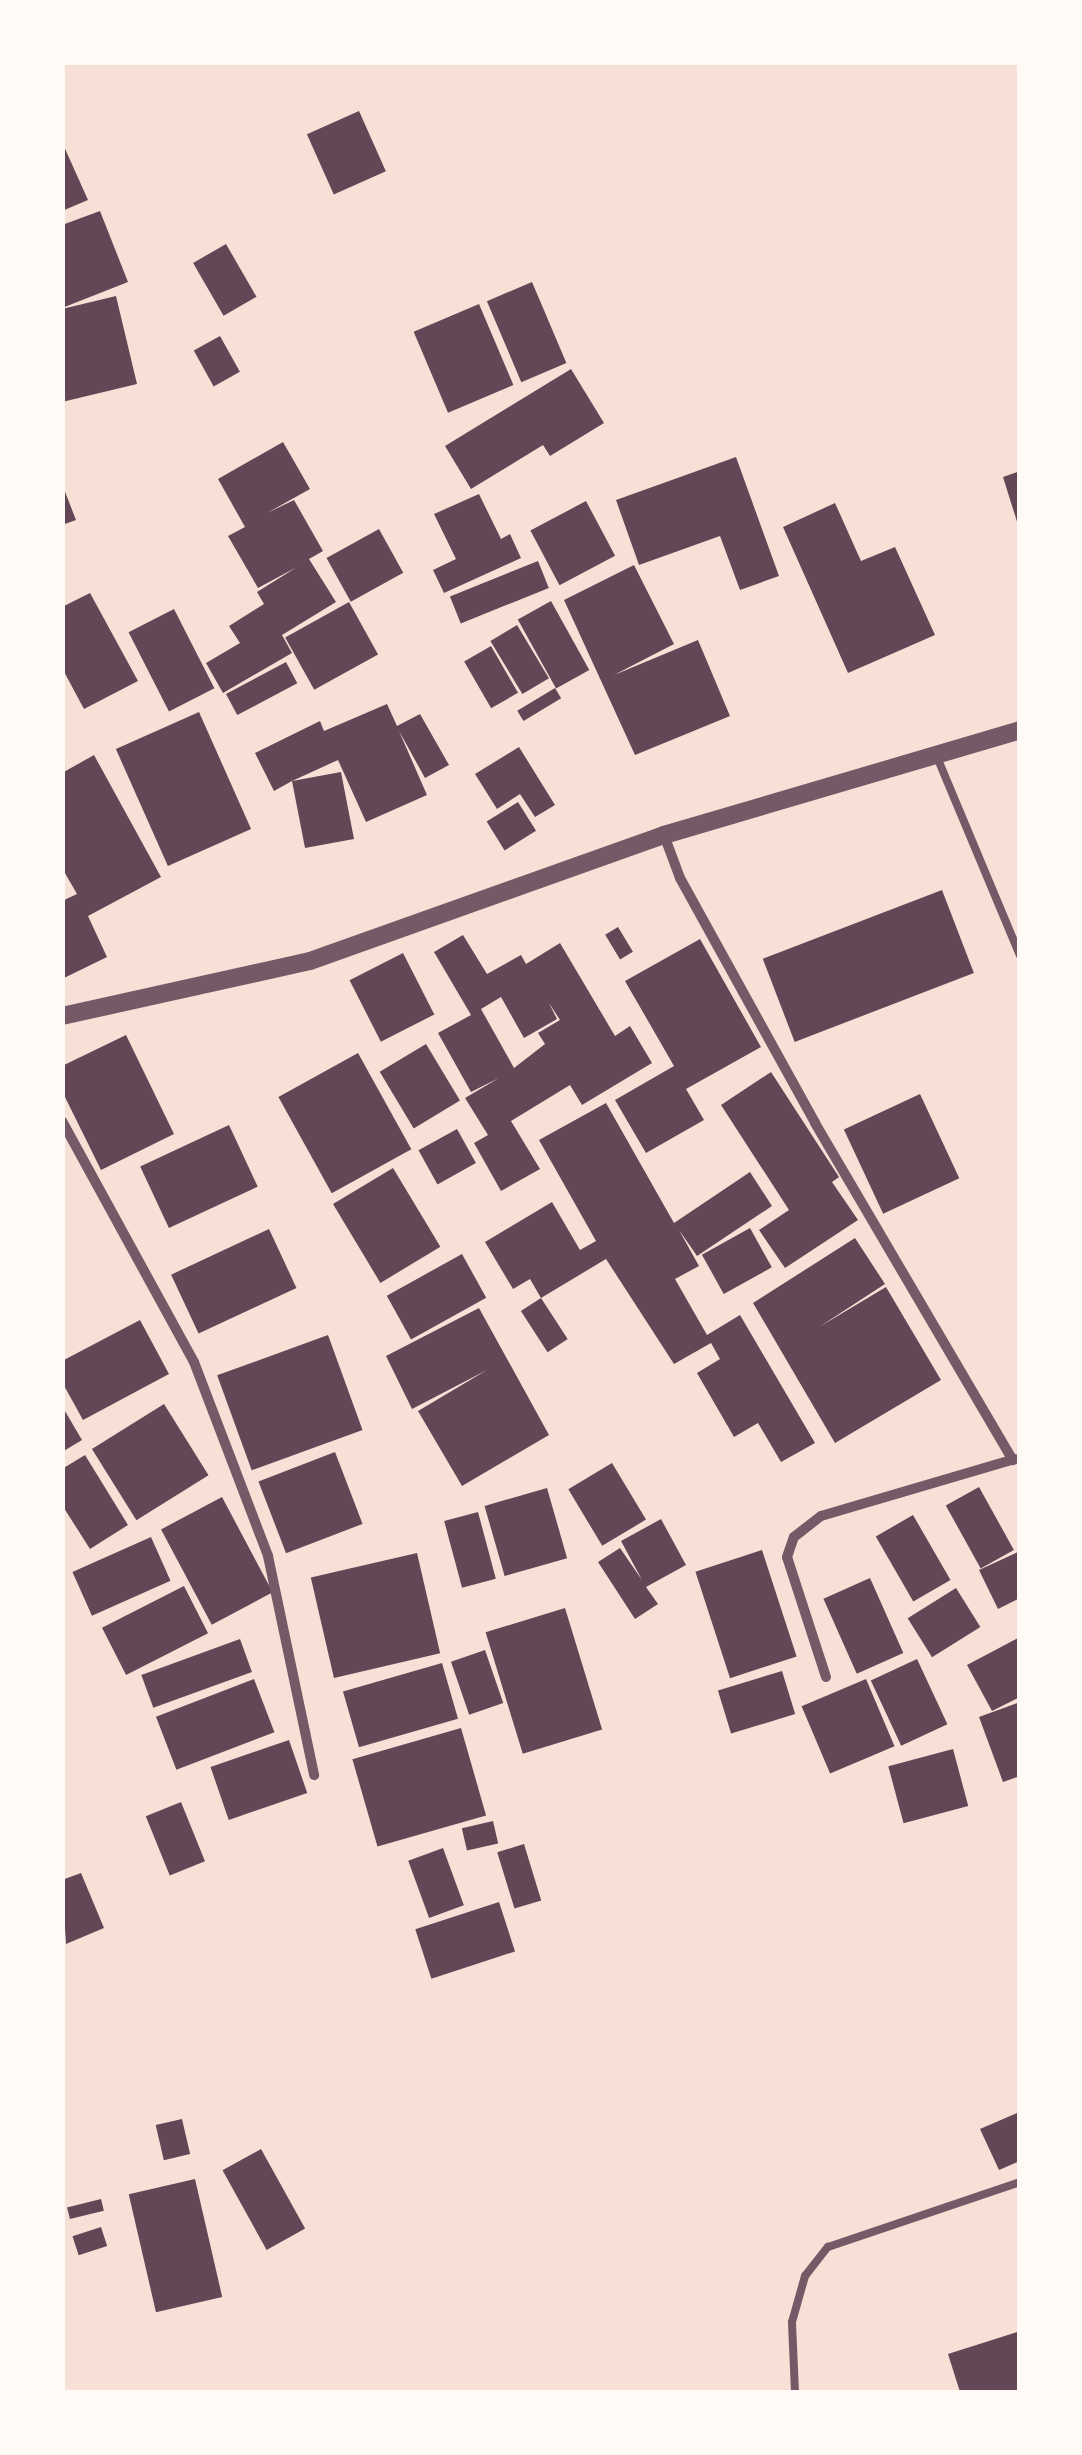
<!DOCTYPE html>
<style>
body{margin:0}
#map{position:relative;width:1082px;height:2455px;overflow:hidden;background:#f7e1d7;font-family:"Zilla Slab",serif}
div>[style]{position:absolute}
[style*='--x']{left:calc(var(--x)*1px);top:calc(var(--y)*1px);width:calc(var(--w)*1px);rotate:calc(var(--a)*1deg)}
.building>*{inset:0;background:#644757;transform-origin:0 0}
.service>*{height:8px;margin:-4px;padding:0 4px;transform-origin:4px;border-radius:4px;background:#755966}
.minor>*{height:10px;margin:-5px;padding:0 5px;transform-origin:5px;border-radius:5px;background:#755966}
.tertiary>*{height:18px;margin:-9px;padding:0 9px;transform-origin:9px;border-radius:9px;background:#755966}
span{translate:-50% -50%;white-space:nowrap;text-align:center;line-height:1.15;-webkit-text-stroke:10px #fffaf5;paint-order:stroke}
.frame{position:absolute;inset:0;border:65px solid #fffaf5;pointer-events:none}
</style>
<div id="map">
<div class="building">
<div style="left:359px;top:111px;width:66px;height:57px;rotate:66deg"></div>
<div style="clip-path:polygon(62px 142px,88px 200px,62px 211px)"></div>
<div style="clip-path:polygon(100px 211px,128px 282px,62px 308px,62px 225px)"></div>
<div style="left:226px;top:244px;width:61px;height:38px;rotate:60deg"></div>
<div style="left:532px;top:282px;width:88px;height:49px;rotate:67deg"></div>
<div style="clip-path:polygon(116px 296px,137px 384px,62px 402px,62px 309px)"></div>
<div style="left:479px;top:304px;width:88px;height:71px;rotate:67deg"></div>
<div style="left:220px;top:336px;width:41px;height:30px;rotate:61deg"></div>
<div style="clip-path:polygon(571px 369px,604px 423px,550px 456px,543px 445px,471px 489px,445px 446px)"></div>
<div style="clip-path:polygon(283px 442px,310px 489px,267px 513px,294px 500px,323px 551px,309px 559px,336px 602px,282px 635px,292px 653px,223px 693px,206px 663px,240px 643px,229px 626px,264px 604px,257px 592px,297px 567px,258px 588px,228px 536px,245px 527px,218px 479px)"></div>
<div style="clip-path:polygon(736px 457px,779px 576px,740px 590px,720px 536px,639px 565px,616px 500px)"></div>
<div style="clip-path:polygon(1020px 471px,1020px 527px,1019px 528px,1003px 477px)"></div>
<div style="clip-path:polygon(62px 484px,76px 520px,62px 525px)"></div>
<div style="clip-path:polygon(479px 494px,501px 539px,510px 534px,521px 558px,444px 593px,433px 570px,456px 559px,434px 514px)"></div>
<div style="left:586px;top:501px;width:62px;height:63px;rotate:62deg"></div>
<div style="clip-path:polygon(835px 503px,861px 561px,895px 547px,935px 635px,848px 673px,783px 527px)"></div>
<div style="left:379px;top:529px;width:50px;height:60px;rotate:61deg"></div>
<div style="left:538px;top:561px;width:29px;height:95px;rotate:68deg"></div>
<div style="clip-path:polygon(634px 565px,674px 644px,614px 675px,698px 640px,730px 716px,635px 755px,564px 600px)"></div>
<div style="clip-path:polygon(90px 593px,138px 681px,84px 709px,62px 668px,62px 607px)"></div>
<div style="left:551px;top:601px;width:79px;height:38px;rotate:61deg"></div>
<div style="left:349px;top:602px;width:60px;height:73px;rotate:61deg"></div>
<div style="left:174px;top:609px;width:89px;height:51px;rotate:63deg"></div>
<div style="left:517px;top:625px;width:62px;height:31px;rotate:59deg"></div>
<div style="left:491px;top:646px;width:54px;height:31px;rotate:60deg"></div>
<div style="left:286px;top:662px;width:24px;height:68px;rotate:62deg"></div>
<div style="left:555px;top:688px;width:12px;height:44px;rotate:59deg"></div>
<div style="clip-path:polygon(387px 704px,397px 726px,420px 714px,449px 765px,425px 778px,399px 731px,427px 795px,366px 822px,338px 760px,292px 781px,341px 772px,354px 839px,305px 848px,292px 781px,274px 791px,255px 753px,320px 721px,324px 731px)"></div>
<div style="left:199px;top:712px;width:128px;height:91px;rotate:66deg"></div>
<div style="clip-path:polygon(519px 747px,555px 805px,535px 817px,520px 794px,497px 809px,475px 774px)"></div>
<div style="clip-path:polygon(94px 755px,161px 877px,88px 916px,107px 957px,62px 979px,62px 901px,77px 894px,62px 868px,62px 773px)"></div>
<div style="left:518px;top:802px;width:34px;height:37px;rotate:58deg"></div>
<div style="left:942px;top:890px;width:89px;height:192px;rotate:69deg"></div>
<div style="left:618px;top:927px;width:29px;height:15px;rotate:59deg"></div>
<div style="clip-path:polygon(evenodd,463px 935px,487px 974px,521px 955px,526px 964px,560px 943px,615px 1036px,630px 1026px,652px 1063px,582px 1105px,570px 1085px,511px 1121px,540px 1169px,501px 1191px,474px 1143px,488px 1135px,465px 1098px,499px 1078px,471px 1092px,438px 1033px,471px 1015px,434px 952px,463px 935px,501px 997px,524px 1038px,557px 1019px,549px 1003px,560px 1020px,538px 1033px,545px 1044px,514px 1068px,481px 1009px,501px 997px)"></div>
<div style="clip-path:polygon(700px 939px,761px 1047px,686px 1089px,704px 1120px,646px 1153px,615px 1100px,674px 1066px,625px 981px)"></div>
<div style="left:403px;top:953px;width:69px;height:60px;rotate:63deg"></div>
<div style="clip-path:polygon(126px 1035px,174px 1134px,101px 1170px,62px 1091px,62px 1066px)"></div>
<div style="left:426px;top:1044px;width:66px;height:54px;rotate:59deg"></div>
<div style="left:358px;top:1053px;width:110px;height:91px;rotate:61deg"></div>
<div style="clip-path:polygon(771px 1072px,839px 1177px,832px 1182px,858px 1220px,785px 1268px,759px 1230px,789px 1210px,721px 1105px)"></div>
<div style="left:920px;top:1094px;width:93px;height:84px;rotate:65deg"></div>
<div style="clip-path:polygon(606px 1103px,674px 1223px,750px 1172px,772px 1206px,697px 1256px,679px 1230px,699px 1266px,675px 1279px,707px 1335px,740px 1315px,815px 1443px,781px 1462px,758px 1423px,734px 1437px,697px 1373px,720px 1359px,711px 1343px,674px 1364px,606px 1259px,541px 1298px,530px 1279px,513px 1289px,485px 1242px,552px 1202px,580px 1250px,596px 1241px,539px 1140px)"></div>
<div style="left:229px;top:1125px;width:68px;height:98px;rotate:65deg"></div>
<div style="left:457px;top:1129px;width:39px;height:44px;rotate:61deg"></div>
<div style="left:393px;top:1168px;width:92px;height:70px;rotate:59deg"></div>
<div style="left:750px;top:1228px;width:45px;height:55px;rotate:61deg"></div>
<div style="left:269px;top:1229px;width:65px;height:108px;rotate:65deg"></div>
<div style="clip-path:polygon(855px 1238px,885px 1284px,819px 1327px,886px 1287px,941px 1380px,835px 1443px,753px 1303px)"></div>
<div style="left:462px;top:1254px;width:50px;height:86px;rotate:61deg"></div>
<div style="left:541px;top:1298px;width:49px;height:24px;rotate:57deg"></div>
<div style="clip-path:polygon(479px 1308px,549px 1435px,462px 1486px,418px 1411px,487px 1370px,412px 1409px,386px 1356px)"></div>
<div style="clip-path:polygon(140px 1320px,169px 1374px,83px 1420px,62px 1382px,62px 1361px)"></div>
<div style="left:328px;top:1335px;width:101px;height:118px;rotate:70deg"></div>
<div style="left:164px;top:1404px;width:84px;height:85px;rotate:58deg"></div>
<div style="clip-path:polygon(62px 1406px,82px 1440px,62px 1452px)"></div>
<div style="left:335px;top:1452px;width:77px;height:82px;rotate:69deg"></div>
<div style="clip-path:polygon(85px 1455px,128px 1525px,90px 1549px,62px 1505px,62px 1469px)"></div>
<div style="left:612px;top:1463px;width:66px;height:51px;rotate:59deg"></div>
<div style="left:979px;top:1487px;width:72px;height:38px;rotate:61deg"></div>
<div style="left:547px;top:1488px;width:73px;height:65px;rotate:74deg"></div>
<div style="left:222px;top:1497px;width:108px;height:69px;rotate:62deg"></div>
<div style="left:478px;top:1512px;width:69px;height:35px;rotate:75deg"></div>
<div style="left:913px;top:1515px;width:75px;height:43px;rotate:60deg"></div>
<div style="clip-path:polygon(661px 1519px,686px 1565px,646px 1587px,658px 1604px,635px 1619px,598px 1562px,620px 1548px,642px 1580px,621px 1541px)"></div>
<div style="left:151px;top:1537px;width:48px;height:86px;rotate:66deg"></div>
<div style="left:762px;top:1550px;width:112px;height:70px;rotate:72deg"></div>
<div style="clip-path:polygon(1020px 1551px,1020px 1598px,998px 1609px,979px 1570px)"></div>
<div style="left:417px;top:1553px;width:103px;height:109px;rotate:77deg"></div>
<div style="left:870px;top:1578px;width:82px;height:51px;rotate:66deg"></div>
<div style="left:184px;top:1586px;width:53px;height:92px;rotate:63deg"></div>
<div style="left:956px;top:1588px;width:46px;height:57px;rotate:58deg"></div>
<div style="left:565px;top:1608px;width:127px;height:83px;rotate:73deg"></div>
<div style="clip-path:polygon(1020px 1637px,1020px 1697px,992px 1711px,967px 1665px)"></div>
<div style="left:240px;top:1639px;width:35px;height:105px;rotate:70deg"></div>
<div style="left:485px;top:1650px;width:56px;height:36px;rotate:71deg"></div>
<div style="left:917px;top:1659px;width:72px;height:51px;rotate:65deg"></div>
<div style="left:442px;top:1663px;width:58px;height:103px;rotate:74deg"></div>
<div style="left:782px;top:1671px;width:45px;height:67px;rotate:73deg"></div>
<div style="left:254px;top:1679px;width:57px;height:105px;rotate:69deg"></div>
<div style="left:866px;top:1679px;width:73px;height:70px;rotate:67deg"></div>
<div style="clip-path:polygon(1020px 1702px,1020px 1776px,1003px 1782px,979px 1717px)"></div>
<div style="left:461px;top:1728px;width:91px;height:113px;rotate:74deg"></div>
<div style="left:289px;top:1740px;width:56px;height:83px;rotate:71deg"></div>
<div style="left:953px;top:1749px;width:59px;height:67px;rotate:75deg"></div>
<div style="left:181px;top:1802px;width:64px;height:38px;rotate:68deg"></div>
<div style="left:493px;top:1821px;width:23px;height:32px;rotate:77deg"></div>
<div style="left:524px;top:1844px;width:59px;height:28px;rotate:73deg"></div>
<div style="left:443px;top:1848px;width:61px;height:37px;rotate:70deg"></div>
<div style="clip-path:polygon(81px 1873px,104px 1928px,66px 1944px,62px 1880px)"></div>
<div style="left:499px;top:1902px;width:52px;height:88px;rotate:72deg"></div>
<div style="clip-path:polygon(1017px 2113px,1020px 2161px,999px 2170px,980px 2129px)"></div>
<div style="left:182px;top:2119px;width:36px;height:27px;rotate:77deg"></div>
<div style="left:261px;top:2149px;width:91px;height:44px;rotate:61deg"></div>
<div style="left:195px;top:2179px;width:121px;height:68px;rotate:77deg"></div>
<div style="left:101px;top:2199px;width:12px;height:35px;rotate:76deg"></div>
<div style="left:101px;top:2227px;width:20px;height:30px;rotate:72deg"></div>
<div style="clip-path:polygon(1020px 2331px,1020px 2392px,960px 2392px,948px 2354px)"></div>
</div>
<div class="service">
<div style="--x:937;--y:757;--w:215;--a:67.3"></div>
<div style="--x:795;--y:2392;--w:70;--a:-92.5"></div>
<div style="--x:792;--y:2322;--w:48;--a:-74.2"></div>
<div style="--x:805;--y:2276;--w:37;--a:-52"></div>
<div style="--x:828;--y:2247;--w:203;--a:-18.7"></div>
</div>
<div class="minor">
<div style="--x:664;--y:835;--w:46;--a:69.6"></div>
<div style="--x:680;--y:878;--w:280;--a:61.1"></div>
<div style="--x:815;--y:1123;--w:391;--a:59.6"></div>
<div style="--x:62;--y:1121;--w:275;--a:61.3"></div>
<div style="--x:194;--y:1362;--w:208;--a:69.1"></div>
<div style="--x:268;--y:1556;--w:224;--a:78.1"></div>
<div style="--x:826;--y:1677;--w:126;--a:-108"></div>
<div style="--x:787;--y:1557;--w:21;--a:-71"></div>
<div style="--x:794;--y:1537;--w:34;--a:-38"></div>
<div style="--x:821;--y:1516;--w:202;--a:-16.4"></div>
</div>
<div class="tertiary">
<div style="--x:62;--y:1016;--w:254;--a:-12.5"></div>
<div style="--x:310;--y:961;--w:376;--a:-19.6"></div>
<div style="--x:664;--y:835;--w:371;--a:-16.4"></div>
</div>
<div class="frame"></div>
</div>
